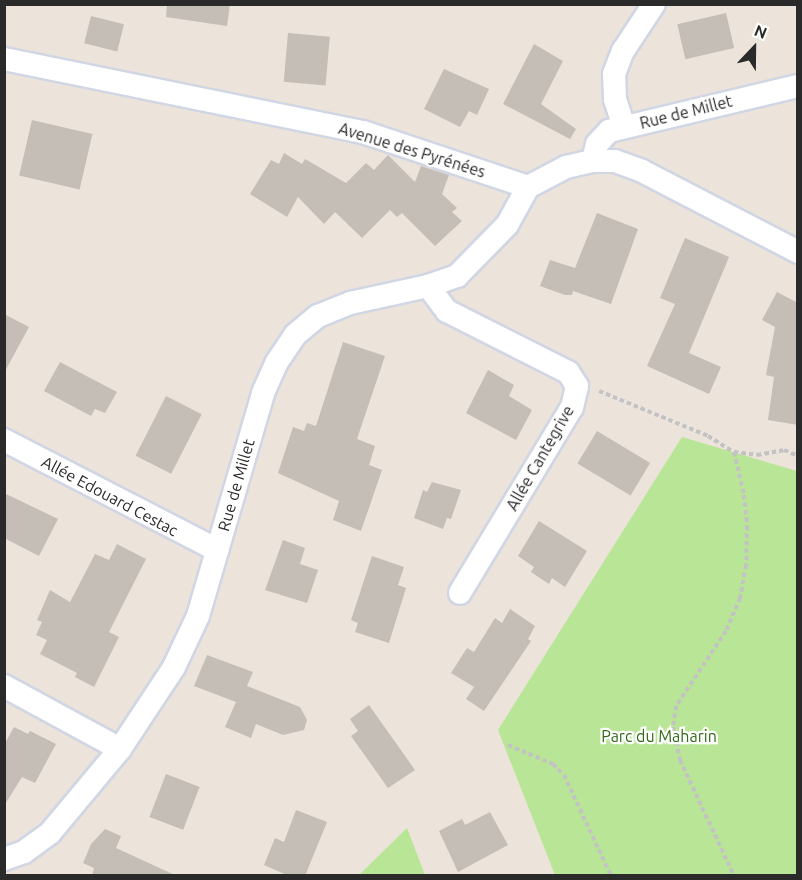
<!DOCTYPE html>
<meta charset="utf-8">
<style>
body{margin:0}
#map{position:relative;width:802px;height:880px;overflow:hidden;background:#ece3db;font-family:Ubuntu,sans-serif}
div>[style]{position:absolute}
[style*='--x']{left:calc(var(--x)*1px);top:calc(var(--y)*1px);width:calc(var(--w)*1px);rotate:calc(var(--a)*1deg)}
.green>*{inset:0;background:#b9e596}
.building>*{inset:0;background:#c4beb7;transform-origin:0 0}
.path>*{height:4px;margin-top:-2px;transform-origin:0;background:repeating-linear-gradient(90deg,#c3c3c3 0 4.5px,transparent 0 7.5px)}
.roads{filter:drop-shadow(2px 0 #d0d6e3) drop-shadow(-2px 0 #d0d6e3) drop-shadow(0 2px #d0d6e3) drop-shadow(0 -2px #d0d6e3)}
.minor>*{height:22px;margin:-11px;padding:0 11px;transform-origin:11px;border-radius:11px;background:#fff}
span{translate:-50% -50%;white-space:nowrap;text-align:center;line-height:1.15;-webkit-text-stroke:4.5px #fff;paint-order:stroke}
.street-label{font-size:16px;color:#2a2a2a}
.park-label{font-size:16px;color:#326918}
.frame{position:absolute;inset:0;border:6px solid #2a2a2a;pointer-events:none}
.north{position:absolute;left:724px;top:18px;width:60px;height:60px;-webkit-text-stroke:4px #fff;paint-order:stroke;rotate:22deg;font-size:16px;font-weight:700;line-height:24px;text-align:center;color:#2a2a2a}
.north::after{content:'';display:block;margin:auto;width:21px;height:27px;background:#2a2a2a;clip-path:polygon(50% 0,100% 100%,50% 72%,0 100%)}
</style>
<div id="map">
<div class="green">
<div style="clip-path:polygon(682px 437px,797px 471px,797px 875px,555px 875px,498px 730px)"></div>
<div style="clip-path:polygon(407px 828px,425px 875px,359px 875px)"></div>
</div>
<div class="building">
<div style="clip-path:polygon(167px 4px,230px 4px,227px 26px,166px 17px)"></div>
<div style="left:726px;top:13px;width:36px;height:50px;rotate:77deg"></div>
<div style="left:91px;top:16px;width:34px;height:28px;rotate:14deg"></div>
<div style="left:288px;top:33px;width:42px;height:49px;rotate:5deg"></div>
<div style="clip-path:polygon(534px 44px,563px 61px,541px 104px,576px 129px,570px 139px,503px 104px)"></div>
<div style="clip-path:polygon(444px 69px,489px 89px,477px 115px,469px 111px,460px 127px,424px 109px)"></div>
<div style="left:32px;top:120px;width:62px;height:57px;rotate:13deg"></div>
<div style="clip-path:polygon(284px 153px,302px 164px,305px 159px,346px 183px,366px 163px,374px 170px,388px 155px,415px 182px,421px 166px,449px 175px,442px 194px,457px 208px,452px 212px,462px 221px,435px 246px,402px 213px,397px 217px,390px 210px,362px 238px,335px 212px,324px 224px,298px 197px,287px 217px,250px 194px,271px 160px,279px 164px)"></div>
<div style="clip-path:polygon(597px 213px,638px 229px,611px 304px,573px 291px,572px 295px,565px 295px,540px 286px,550px 260px,575px 268px)"></div>
<div style="clip-path:polygon(685px 238px,729px 257px,689px 353px,721px 367px,709px 394px,647px 366px,675px 304px,660px 298px)"></div>
<div style="clip-path:polygon(777px 292px,798px 303px,798px 425px,768px 420px,774px 377px,766px 375px,775px 327px,762px 320px)"></div>
<div style="clip-path:polygon(4px 314px,29px 327px,4px 373px)"></div>
<div style="clip-path:polygon(343px 342px,385px 356px,357px 439px,375px 446px,369px 465px,382px 470px,361px 531px,333px 520px,339px 501px,278px 473px,293px 427px,304px 431px,307px 423px,316px 426px)"></div>
<div style="clip-path:polygon(60px 362px,117px 392px,105px 413px,95px 409px,91px 416px,44px 391px)"></div>
<div style="clip-path:polygon(488px 370px,514px 385px,509px 396px,532px 410px,516px 440px,466px 413px)"></div>
<div style="left:166px;top:396px;width:40px;height:67px;rotate:27deg"></div>
<div style="left:597px;top:431px;width:62px;height:38px;rotate:31deg"></div>
<div style="clip-path:polygon(432px 482px,461px 490px,451px 519px,447px 518px,443px 529px,414px 518px,423px 490px,427px 492px)"></div>
<div style="clip-path:polygon(4px 493px,58px 519px,39px 556px,4px 538px)"></div>
<div style="clip-path:polygon(539px 521px,587px 551px,565px 587px,552px 578px,549px 584px,531px 572px,534px 567px,518px 556px)"></div>
<div style="clip-path:polygon(283px 540px,305px 548px,300px 564px,318px 570px,307px 603px,265px 590px)"></div>
<div style="clip-path:polygon(117px 544px,146px 559px,109px 632px,119px 637px,94px 687px,75px 677px,77px 673px,40px 654px,47px 640px,36px 635px,42px 622px,37px 620px,50px 590px,70px 602px,95px 554px,109px 560px)"></div>
<div style="clip-path:polygon(372px 556px,404px 567px,398px 585px,406px 588px,389px 643px,355px 632px,358px 623px,351px 620px)"></div>
<div style="clip-path:polygon(510px 609px,535px 626px,528px 639px,531px 641px,484px 711px,466px 699px,474px 687px,451px 673px,467px 648px,474px 652px,495px 618px,502px 623px)"></div>
<div style="clip-path:polygon(207px 655px,253px 672px,247px 686px,300px 707px,307px 720px,304px 730px,283px 735px,256px 724px,251px 738px,225px 727px,236px 702px,194px 686px)"></div>
<div style="clip-path:polygon(369px 705px,415px 770px,388px 788px,351px 736px,358px 731px,350px 719px)"></div>
<div style="clip-path:polygon(14px 727px,28px 734px,30px 731px,56px 744px,35px 783px,22px 777px,4px 806px,4px 745px)"></div>
<div style="left:166px;top:774px;width:36px;height:46px;rotate:21deg"></div>
<div style="clip-path:polygon(296px 810px,327px 822px,305px 876px,289px 876px,264px 865px,275px 838px,284px 842px)"></div>
<div style="clip-path:polygon(490px 812px,508px 845px,458px 872px,439px 831px,462px 819px,465px 825px)"></div>
<div style="clip-path:polygon(105px 829px,121px 836px,116px 848px,177px 876px,92px 876px,94px 868px,83px 863px,91px 844px)"></div>
</div>
<div class="path">
<div style="--x:599;--y:391;--w:118;--a:22.4"></div>
<div style="--x:708;--y:436;--w:31;--a:32"></div>
<div style="--x:734;--y:452;--w:23;--a:7"></div>
<div style="--x:757;--y:455;--w:27;--a:-10"></div>
<div style="--x:784;--y:450;--w:15;--a:23"></div>
<div style="--x:734;--y:452;--w:44;--a:76.9"></div>
<div style="--x:744;--y:495;--w:31;--a:84"></div>
<div style="--x:747;--y:526;--w:39;--a:91"></div>
<div style="--x:746;--y:565;--w:34;--a:100"></div>
<div style="--x:740;--y:598;--w:36;--a:113"></div>
<div style="--x:726;--y:631;--w:90;--a:123.7"></div>
<div style="--x:676;--y:706;--w:21;--a:98"></div>
<div style="--x:673;--y:727;--w:34;--a:78"></div>
<div style="--x:680;--y:760;--w:128;--a:65"></div>
<div style="--x:508;--y:745;--w:49;--a:22.9"></div>
<div style="--x:553;--y:764;--w:16;--a:45"></div>
<div style="--x:564;--y:775;--w:111;--a:65"></div>
</div>
<div class="roads">
<div class="minor">
<div style="--x:4;--y:59;--w:366;--a:11.5"></div>
<div style="--x:363;--y:132;--w:174;--a:18.4"></div>
<div style="--x:528;--y:187;--w:43;--a:-27.8"></div>
<div style="--x:566;--y:167;--w:28;--a:-13"></div>
<div style="--x:593;--y:161;--w:22;--a:0"></div>
<div style="--x:615;--y:161;--w:29;--a:20"></div>
<div style="--x:642;--y:171;--w:176;--a:27.4"></div>
<div style="--x:624;--y:127;--w:29;--a:-108"></div>
<div style="--x:615;--y:99;--w:25;--a:-92"></div>
<div style="--x:614;--y:74;--w:25;--a:-69"></div>
<div style="--x:623;--y:51;--w:56;--a:-56.6"></div>
<div style="--x:593;--y:161;--w:17;--a:-77"></div>
<div style="--x:597;--y:144;--w:18;--a:-47"></div>
<div style="--x:609;--y:131;--w:194;--a:-13.4"></div>
<div style="--x:428;--y:286;--w:31;--a:53"></div>
<div style="--x:447;--y:311;--w:136;--a:26.8"></div>
<div style="--x:568;--y:372;--w:17;--a:57"></div>
<div style="--x:577;--y:386;--w:22;--a:103"></div>
<div style="--x:572;--y:407;--w:217;--a:121.1"></div>
<div style="--x:4;--y:440;--w:240;--a:27.3"></div>
<div style="--x:4;--y:686;--w:132;--a:28.5"></div>
<div style="--x:4;--y:859;--w:21;--a:-19"></div>
<div style="--x:24;--y:852;--w:32;--a:-36"></div>
<div style="--x:50;--y:833;--w:109;--a:-50.2"></div>
<div style="--x:120;--y:749;--w:98;--a:-56.6"></div>
<div style="--x:174;--y:667;--w:56;--a:-64.8"></div>
<div style="--x:198;--y:616;--w:232;--a:-73.7"></div>
<div style="--x:263;--y:393;--w:34;--a:-66"></div>
<div style="--x:277;--y:362;--w:32;--a:-56"></div>
<div style="--x:295;--y:335;--w:30;--a:-40"></div>
<div style="--x:318;--y:316;--w:35;--a:-22"></div>
<div style="--x:350;--y:303;--w:80;--a:-12.3"></div>
<div style="--x:428;--y:286;--w:31;--a:-19"></div>
<div style="--x:457;--y:276;--w:71;--a:-45.6"></div>
<div style="--x:507;--y:225;--w:43;--a:-61.1"></div>
</div>
</div>
<div class="street-label">
<span style="left:686px;top:112px;rotate:-14deg">Rue de Millet</span>
<span style="left:412px;top:150px;rotate:17deg">Avenue des Pyrénées</span>
<span style="left:540px;top:458px;rotate:-60deg">Allée Cantegrive</span>
<span style="left:236px;top:485px;rotate:-74deg">Rue de Millet</span>
<span style="left:110px;top:496px;rotate:28deg">Allée Edouard Cestac</span>
</div>
<div class="park-label">
<span style="left:659px;top:736px">Parc du Maharin</span>
</div>
<div class="frame"></div>
<div class="north">N</div>
</div>
